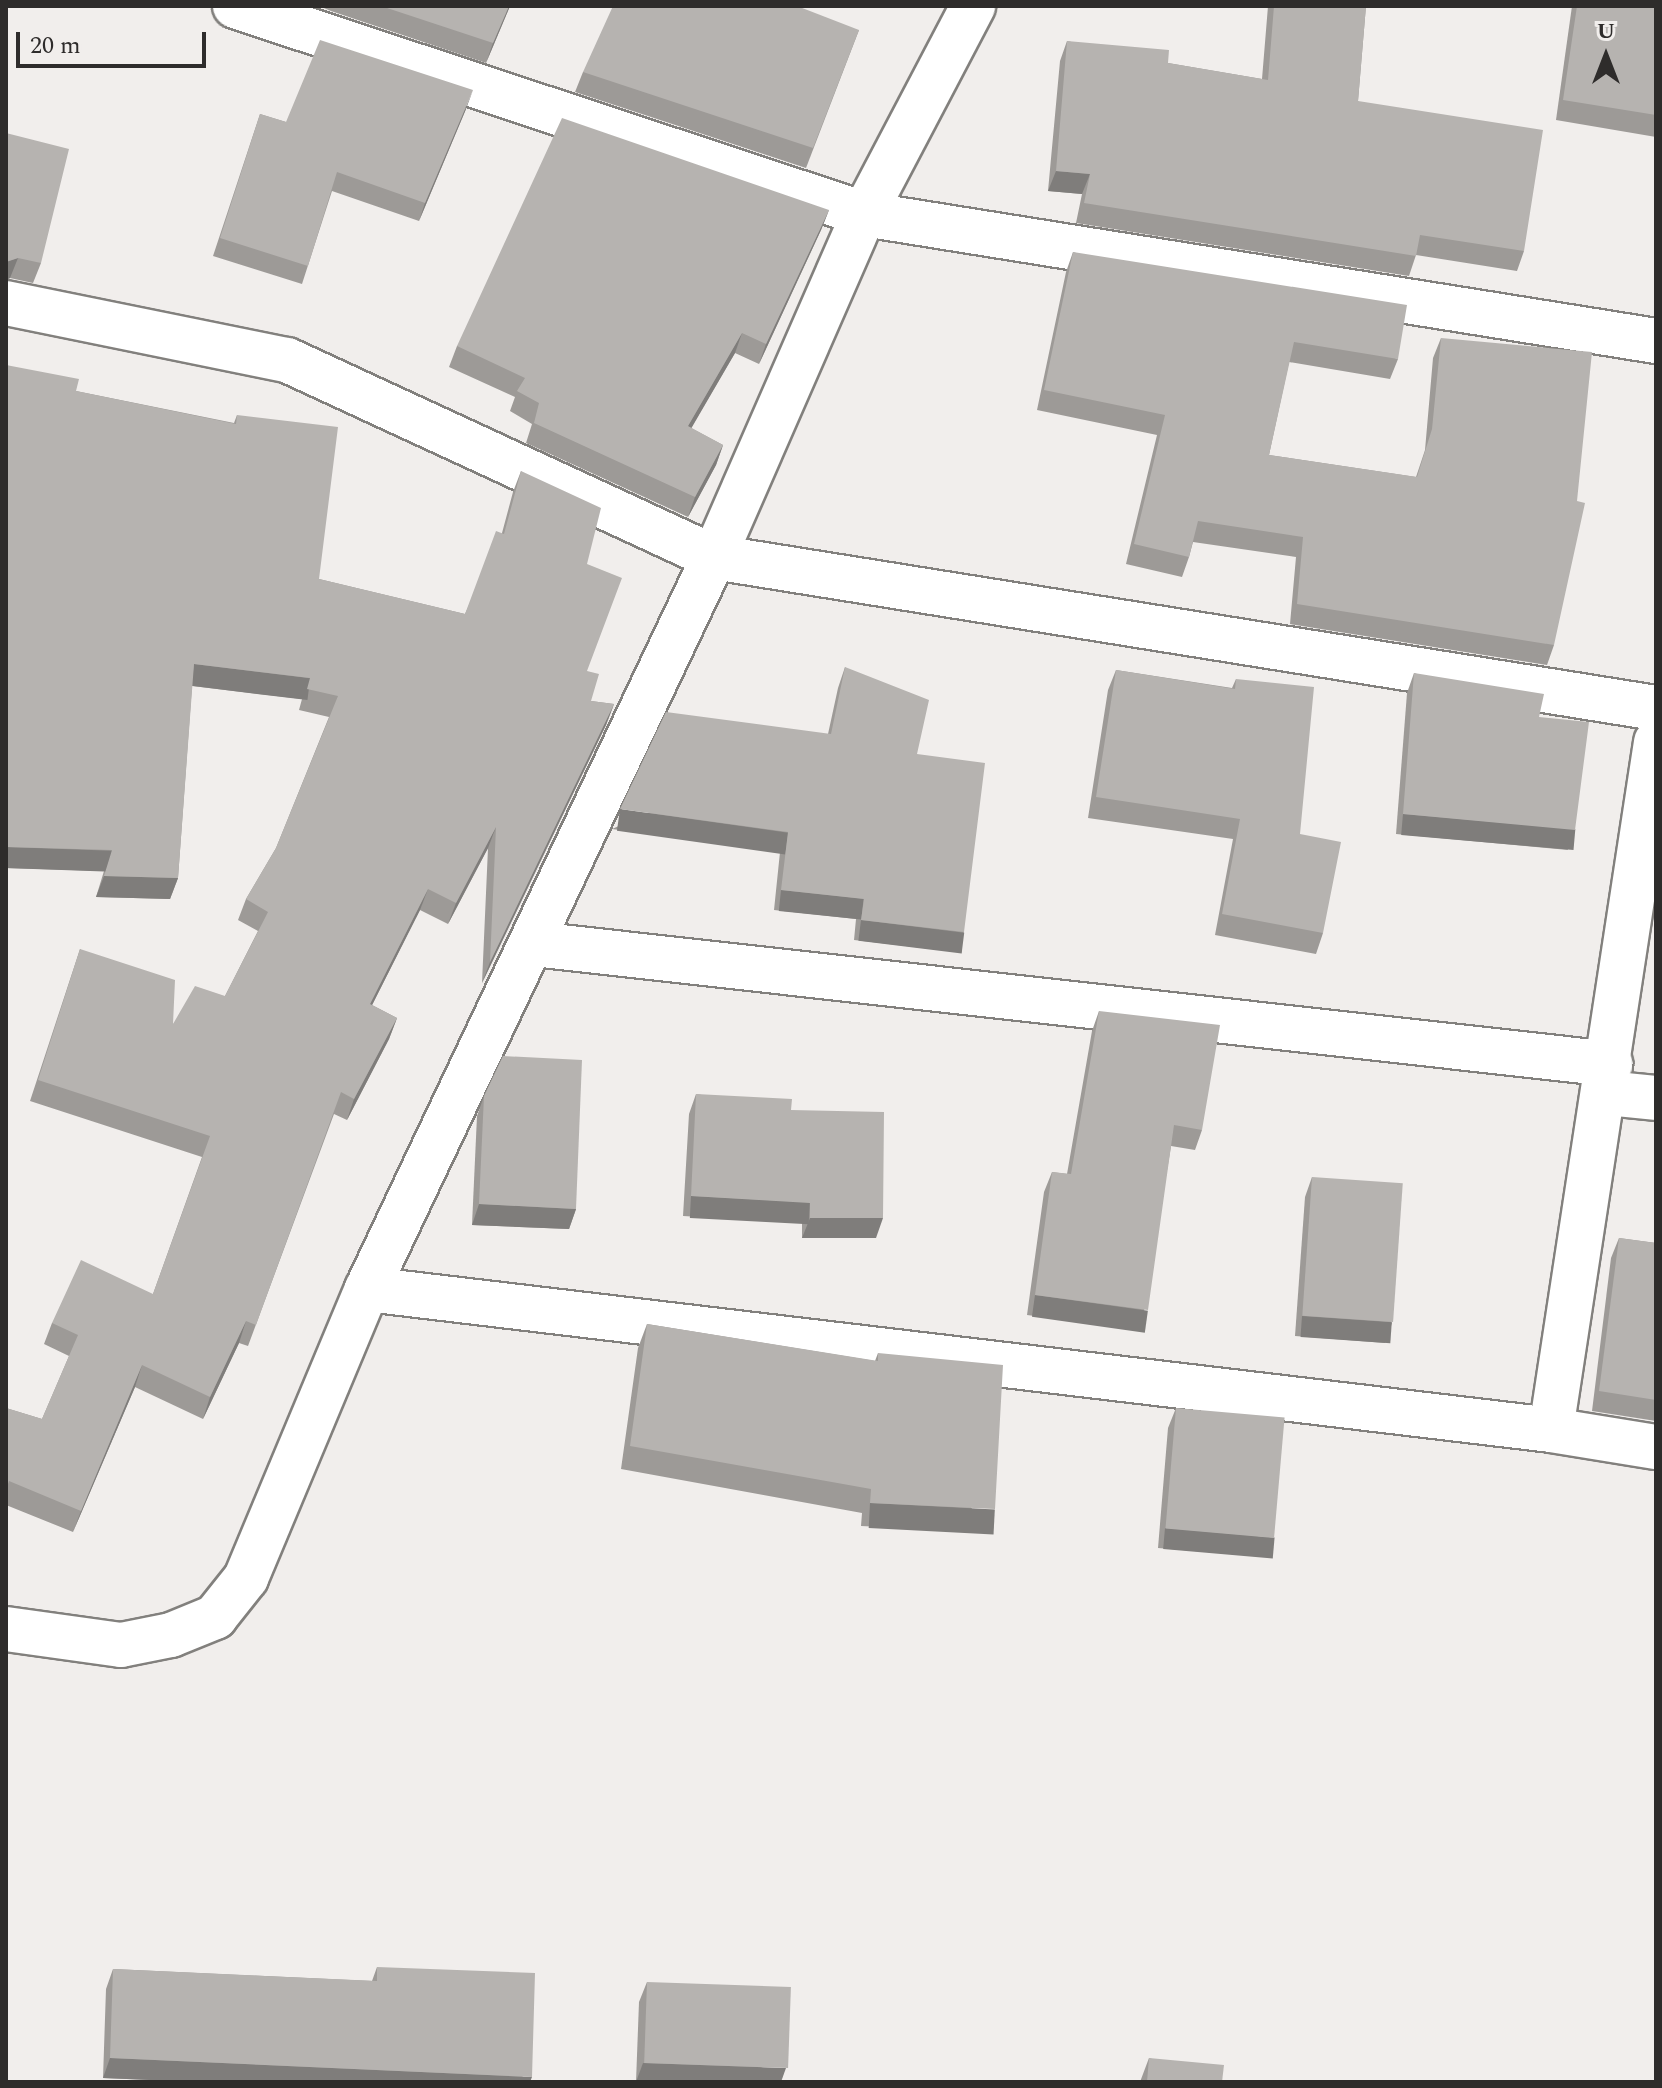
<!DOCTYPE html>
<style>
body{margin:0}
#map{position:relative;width:1662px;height:2088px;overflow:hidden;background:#f1eeec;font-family:Spectral,serif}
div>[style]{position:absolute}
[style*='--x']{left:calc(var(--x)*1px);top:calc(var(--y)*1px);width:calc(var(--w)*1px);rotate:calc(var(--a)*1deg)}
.roads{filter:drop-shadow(2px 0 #82807d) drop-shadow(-2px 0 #82807d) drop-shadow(0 2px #82807d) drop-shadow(0 -2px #82807d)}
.minor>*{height:44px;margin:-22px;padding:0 22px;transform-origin:22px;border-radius:22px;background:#fff}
.wall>*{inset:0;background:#9d9a97}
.shaded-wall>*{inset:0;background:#7f7d7b;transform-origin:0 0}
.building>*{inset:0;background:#b6b3b0;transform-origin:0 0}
span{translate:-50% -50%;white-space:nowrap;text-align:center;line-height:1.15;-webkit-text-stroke:6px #f1eeec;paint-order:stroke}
.frame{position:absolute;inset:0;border:8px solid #2e2c2b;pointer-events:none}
.north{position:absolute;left:1566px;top:16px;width:80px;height:80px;-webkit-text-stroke:6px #f1eeec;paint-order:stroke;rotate:0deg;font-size:22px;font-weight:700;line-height:32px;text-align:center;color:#2e2c2b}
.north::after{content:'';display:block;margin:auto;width:28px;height:36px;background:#2e2c2b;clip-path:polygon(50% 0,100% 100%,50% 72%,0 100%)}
.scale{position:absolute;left:16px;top:32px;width:190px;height:36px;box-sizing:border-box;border:4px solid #2e2c2b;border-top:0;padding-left:10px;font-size:24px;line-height:28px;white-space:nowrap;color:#2e2c2b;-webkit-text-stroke:6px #f1eeec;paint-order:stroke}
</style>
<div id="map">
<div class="roads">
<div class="minor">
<div style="--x:235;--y:6;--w:662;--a:18.3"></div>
<div style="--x:864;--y:214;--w:802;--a:9.11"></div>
<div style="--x:6;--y:303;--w:287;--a:11.5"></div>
<div style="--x:287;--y:360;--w:470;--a:24.8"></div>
<div style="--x:714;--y:557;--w:954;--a:9.11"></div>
<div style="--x:534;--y:944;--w:1083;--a:6.36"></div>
<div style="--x:1607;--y:1093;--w:49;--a:5.8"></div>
<div style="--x:367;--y:1289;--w:1192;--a:6.79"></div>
<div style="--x:1551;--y:1430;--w:696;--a:-81.32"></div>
<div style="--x:1551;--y:1430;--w:106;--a:9.2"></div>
<div style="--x:6;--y:1629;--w:116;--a:7.9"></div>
<div style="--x:121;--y:1645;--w:51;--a:-11.3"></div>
<div style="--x:171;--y:1635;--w:48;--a:-22.2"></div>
<div style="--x:215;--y:1617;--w:50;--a:-51.5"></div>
<div style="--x:246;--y:1578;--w:313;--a:-67.3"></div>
<div style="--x:367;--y:1289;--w:810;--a:-64.64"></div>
<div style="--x:714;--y:557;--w:374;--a:-66.4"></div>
<div style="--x:864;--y:214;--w:235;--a:-62.3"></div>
</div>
</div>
<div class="wall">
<div style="clip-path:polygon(319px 6px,510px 6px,486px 63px,331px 11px)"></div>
<div style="clip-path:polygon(1268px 6px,1366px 6px,1358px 101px,1524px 251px,1517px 271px,1416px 255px,1409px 276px,1076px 223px,1082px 194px,1048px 191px,1060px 61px,1067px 41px,1168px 63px,1262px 79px)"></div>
<div style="clip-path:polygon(1572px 6px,1656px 6px,1656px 137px,1556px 120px)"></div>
<div style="clip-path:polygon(859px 30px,806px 168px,575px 92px,583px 72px)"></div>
<div style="clip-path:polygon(466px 109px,419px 221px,332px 191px,302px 284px,213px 256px,260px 114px,286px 122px)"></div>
<div style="clip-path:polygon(6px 133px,41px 263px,33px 283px,10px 278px,6px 280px)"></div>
<div style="clip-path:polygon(829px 210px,821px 230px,759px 364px,735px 353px,691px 428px,723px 445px,716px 465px,688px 517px,526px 443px,532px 424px,510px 411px,515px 397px,449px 367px,457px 346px)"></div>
<div style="clip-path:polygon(1073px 252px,1398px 359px,1390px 379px,1289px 362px,1269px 455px,1416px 477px,1425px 450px,1433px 358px,1441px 338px,1554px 645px,1547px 665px,1290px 624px,1296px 557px,1193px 542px,1189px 557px,1182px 577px,1126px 564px,1157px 435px,1037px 410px,1066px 272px)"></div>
<div style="clip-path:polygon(6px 365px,76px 391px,234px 423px,237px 415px,319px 579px,465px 614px,502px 533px,513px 492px,521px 471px,587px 564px,587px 671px,591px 701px,614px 704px,606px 725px,482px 983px,488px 848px,448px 924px,420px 910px,372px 1005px,397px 1018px,389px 1039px,347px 1120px,334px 1114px,248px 1346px,239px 1343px,203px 1419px,135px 1387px,73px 1532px,6px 1505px,6px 1408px,42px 1419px,69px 1356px,44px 1344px,52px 1323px,153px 1294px,202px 1157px,30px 1101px,80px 949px,173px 1024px,225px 996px,258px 931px,238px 920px,246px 899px,276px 848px,329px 717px,299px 710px,302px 699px,192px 686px,178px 878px,170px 899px,96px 897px,104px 871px,6px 868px)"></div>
<div style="clip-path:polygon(845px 667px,917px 754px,964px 932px,957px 952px,854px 940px,856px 919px,774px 910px,780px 852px,612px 829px,828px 734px,838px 688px)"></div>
<div style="clip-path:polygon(1116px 670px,1232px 688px,1236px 679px,1300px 834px,1323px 933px,1316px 954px,1215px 935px,1233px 839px,1088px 818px,1108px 690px)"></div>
<div style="clip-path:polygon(1414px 673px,1539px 717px,1568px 850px,1396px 834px,1407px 693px)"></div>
<div style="clip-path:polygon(1099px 1011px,1202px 1130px,1195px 1150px,1171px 1146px,1141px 1330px,1027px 1315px,1044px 1192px,1052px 1172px,1067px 1174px,1092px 1031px)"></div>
<div style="clip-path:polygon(696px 1094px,791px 1110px,876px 1238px,802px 1238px,802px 1223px,683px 1216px,689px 1114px)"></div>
<div style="clip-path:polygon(484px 1096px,576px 1209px,569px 1229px,472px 1225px,477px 1116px)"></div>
<div style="clip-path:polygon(1312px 1177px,1392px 1323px,1385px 1343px,1295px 1336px,1305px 1197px)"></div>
<div style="clip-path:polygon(1619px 1238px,1656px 1243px,1656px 1421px,1592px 1411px,1611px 1258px)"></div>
<div style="clip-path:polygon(647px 1324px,875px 1361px,878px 1353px,986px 1532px,861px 1526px,862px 1513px,621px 1469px,638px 1348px)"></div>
<div style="clip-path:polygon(1176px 1408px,1267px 1557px,1158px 1548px,1168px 1428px)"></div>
<div style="clip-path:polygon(377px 1967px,530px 2082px,198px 2082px,103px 2078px,106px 1989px,113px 1969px,372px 1981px)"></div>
<div style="clip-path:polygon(647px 1982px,781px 2082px,636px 2082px,639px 2002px)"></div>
<div style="clip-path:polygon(1149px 2058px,1222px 2082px,1140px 2082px)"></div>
</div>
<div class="shaded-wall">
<div style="clip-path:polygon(509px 6px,510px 6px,486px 63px,493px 43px)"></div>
<div style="clip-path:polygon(473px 90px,466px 109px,419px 221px,425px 203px)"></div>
<div style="clip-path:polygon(1056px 171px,1090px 174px,1082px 194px,1048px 191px)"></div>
<div style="clip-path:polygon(829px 210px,821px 230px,759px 364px,766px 344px)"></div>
<div style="clip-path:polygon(18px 258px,10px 278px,6px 280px,6px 262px)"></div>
<div style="clip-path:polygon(742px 333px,735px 353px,681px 446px,688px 426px)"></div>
<div style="clip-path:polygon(723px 445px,716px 465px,688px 517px,695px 497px)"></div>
<div style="left:194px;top:664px;width:117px;height:22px;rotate:7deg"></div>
<div style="clip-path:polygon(614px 704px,606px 725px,482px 983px,490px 962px)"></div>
<div style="left:620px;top:809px;width:170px;height:22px;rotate:8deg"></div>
<div style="left:1403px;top:814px;width:173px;height:21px;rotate:5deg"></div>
<div style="clip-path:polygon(496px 827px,488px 848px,448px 924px,456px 903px)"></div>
<div style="left:6px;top:847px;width:106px;height:21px;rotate:2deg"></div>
<div style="clip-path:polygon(104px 876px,178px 878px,170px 899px,96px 897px)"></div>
<div style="clip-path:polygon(428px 889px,420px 910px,362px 1025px,370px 1004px)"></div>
<div style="left:781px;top:890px;width:83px;height:21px;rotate:6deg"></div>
<div style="left:861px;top:920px;width:104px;height:21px;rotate:7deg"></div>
<div style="clip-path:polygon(397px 1018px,389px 1039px,347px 1120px,354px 1099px)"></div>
<div style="left:691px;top:1196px;width:119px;height:22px;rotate:3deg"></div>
<div style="clip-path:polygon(479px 1204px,576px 1209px,569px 1229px,472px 1225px)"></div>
<div style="clip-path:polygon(810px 1218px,883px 1218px,876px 1238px,802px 1238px)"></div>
<div style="left:1035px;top:1295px;width:114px;height:22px;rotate:8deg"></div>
<div style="left:1302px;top:1316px;width:90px;height:21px;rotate:4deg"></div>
<div style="clip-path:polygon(246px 1321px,239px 1343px,203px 1419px,210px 1397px)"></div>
<div style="clip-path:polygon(142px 1365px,135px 1387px,73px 1532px,81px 1511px)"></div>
<div style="left:870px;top:1503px;width:125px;height:25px;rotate:3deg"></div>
<div style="left:1165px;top:1528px;width:110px;height:21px;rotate:5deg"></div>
<div style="clip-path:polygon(110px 2058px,532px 2077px,530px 2082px,198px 2082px,103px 2078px)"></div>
<div style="clip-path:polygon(643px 2063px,786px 2068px,781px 2082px,636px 2082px)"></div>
</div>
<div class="building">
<div style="clip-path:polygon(381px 6px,509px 6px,493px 43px)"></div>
<div style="clip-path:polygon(613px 6px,797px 6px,859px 30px,813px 148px,583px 72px)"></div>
<div style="clip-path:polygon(1274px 6px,1366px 6px,1358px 101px,1543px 130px,1524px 251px,1420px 235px,1416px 256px,1084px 203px,1090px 174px,1056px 171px,1067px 41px,1169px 50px,1168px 63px,1268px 80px)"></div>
<div style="clip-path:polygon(1577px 6px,1656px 6px,1656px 115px,1563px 100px)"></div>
<div style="clip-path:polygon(320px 40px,473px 90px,425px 203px,337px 172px,308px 266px,220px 238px,260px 114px,286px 122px)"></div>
<div style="clip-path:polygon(562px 118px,829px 210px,766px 344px,742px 333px,688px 426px,723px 445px,695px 497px,534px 423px,539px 403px,517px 391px,525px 378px,457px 346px)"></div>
<div style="clip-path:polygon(6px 133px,69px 149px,41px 263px,18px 258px,6px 262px)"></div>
<div style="clip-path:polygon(1073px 252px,1407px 305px,1398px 359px,1294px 342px,1269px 455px,1417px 477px,1432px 429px,1441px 338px,1592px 352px,1577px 501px,1585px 503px,1554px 645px,1297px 604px,1303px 537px,1198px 521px,1189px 557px,1134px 544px,1165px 415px,1044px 390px)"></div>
<div style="clip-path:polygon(6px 365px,79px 379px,76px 391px,236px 424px,237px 415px,338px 427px,319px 579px,465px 614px,496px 531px,504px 534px,521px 471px,601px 508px,587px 564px,622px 578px,587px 671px,599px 674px,591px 701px,614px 704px,490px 962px,496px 827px,456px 903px,428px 889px,370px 1004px,397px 1018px,354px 1099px,341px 1092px,256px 1325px,246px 1321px,210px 1397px,142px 1365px,81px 1511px,9px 1481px,6px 1490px,6px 1408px,42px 1419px,78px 1335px,52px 1323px,81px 1260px,153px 1294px,210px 1136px,38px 1080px,80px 949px,175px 980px,173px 1024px,195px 986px,225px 996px,268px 912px,246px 899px,276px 848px,338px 696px,307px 689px,310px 678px,194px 664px,178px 878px,104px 876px,112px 850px,6px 847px)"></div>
<div style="clip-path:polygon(845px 667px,929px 700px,917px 754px,985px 763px,964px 932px,861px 920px,864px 899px,781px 890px,788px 832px,620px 809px,666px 712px,831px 734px)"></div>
<div style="clip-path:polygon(1116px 670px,1235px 689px,1236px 679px,1314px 687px,1300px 834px,1341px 842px,1323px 933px,1222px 914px,1240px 819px,1096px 797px)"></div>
<div style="clip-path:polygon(1414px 673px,1544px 694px,1539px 717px,1589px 722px,1575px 830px,1403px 814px)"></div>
<div style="clip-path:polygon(1099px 1011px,1220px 1025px,1202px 1130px,1174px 1125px,1148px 1310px,1035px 1295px,1052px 1172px,1071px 1174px)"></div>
<div style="clip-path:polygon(503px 1056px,582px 1060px,576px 1209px,479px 1204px,484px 1096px)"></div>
<div style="clip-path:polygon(696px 1094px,792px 1099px,791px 1110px,884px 1112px,883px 1218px,810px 1218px,810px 1203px,691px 1196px)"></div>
<div style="left:1312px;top:1177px;width:91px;height:139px;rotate:4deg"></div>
<div style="clip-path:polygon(1619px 1238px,1656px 1243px,1656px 1400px,1599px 1391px)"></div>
<div style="clip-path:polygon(647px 1324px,878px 1361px,878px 1353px,1003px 1365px,995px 1509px,870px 1503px,871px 1489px,630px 1446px)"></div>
<div style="left:1176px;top:1408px;width:109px;height:121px;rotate:5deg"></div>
<div style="clip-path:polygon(377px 1967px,535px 1973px,532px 2077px,110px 2058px,113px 1969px,377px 1981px)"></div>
<div style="left:647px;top:1982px;width:144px;height:81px;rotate:2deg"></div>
<div style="clip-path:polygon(1149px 2058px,1224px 2065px,1222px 2082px,1147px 2082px)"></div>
</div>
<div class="frame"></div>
<div class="north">U</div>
<div class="scale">20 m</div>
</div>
